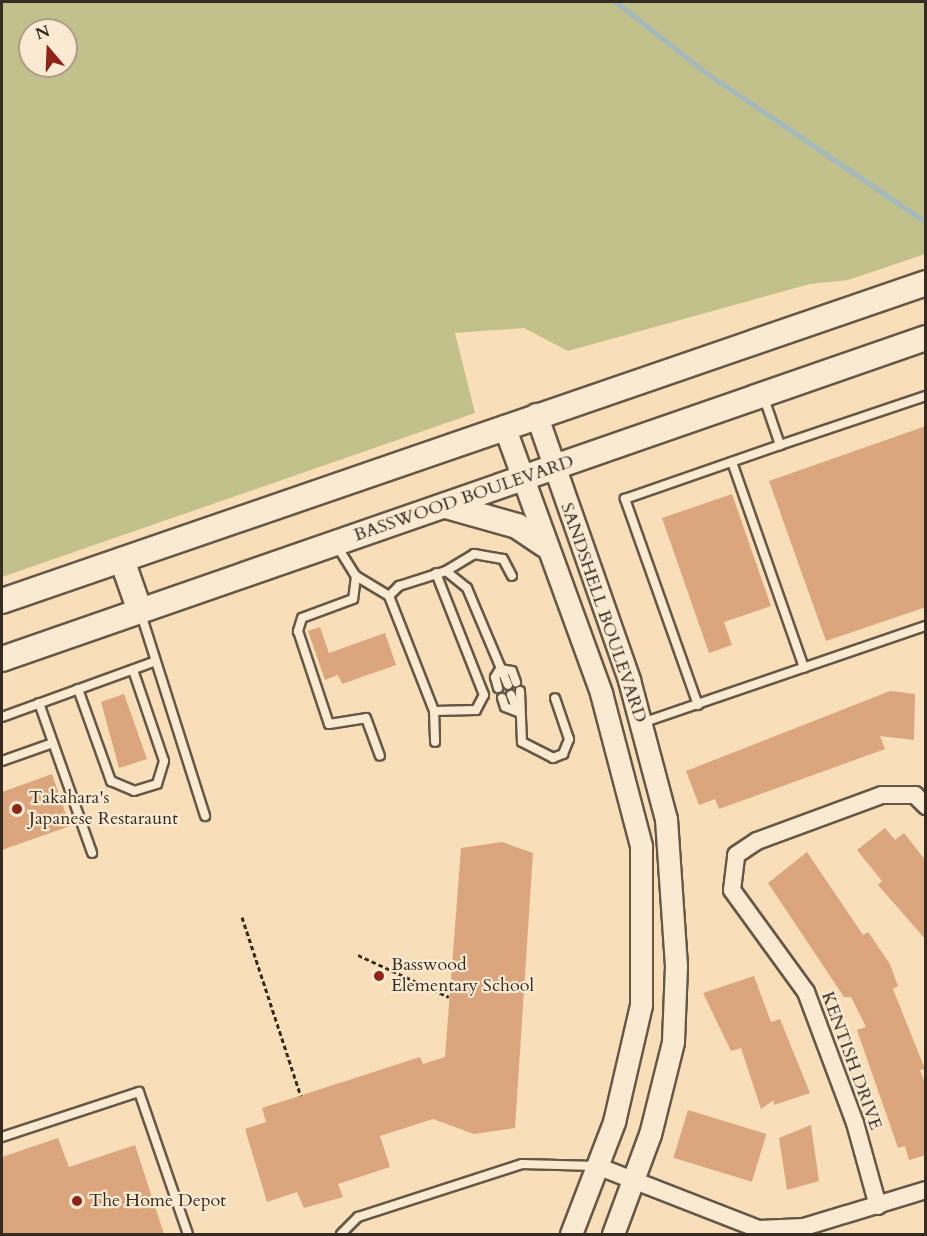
<!DOCTYPE html>
<style>
body{margin:0}
#map{position:relative;width:927px;height:1236px;overflow:hidden;background:#f8dfb9;font-family:Cardo,serif}
div>[style]{position:absolute}
[style*='--x']{left:calc(var(--x)*1px);top:calc(var(--y)*1px);width:calc(var(--w)*1px);rotate:calc(var(--a)*1deg)}
.green>*{inset:0;background:#c2c18c}
.stream>*{height:5px;margin:-2.5px;padding:0 2.5px;transform-origin:2.5px;border-radius:2.5px;background:#a4b9bb}
.building>*{inset:0;background:#dba67e;transform-origin:0 0}
.path>*{height:3px;margin-top:-1.5px;transform-origin:0;background:repeating-linear-gradient(90deg,#352b21 0 4.5px,transparent 0 7.5px)}
.roads{filter:drop-shadow(2px 0 #665847) drop-shadow(-2px 0 #665847) drop-shadow(0 2px #665847) drop-shadow(0 -2px #665847)}
.service>*{height:8px;margin:-4px;padding:0 4px;transform-origin:4px;border-radius:4px;background:#faead2}
.minor>*{height:16px;margin:-8px;padding:0 8px;transform-origin:8px;border-radius:8px;background:#faead2}
.tertiary>*{height:21px;margin:-10.5px;padding:0 10.5px;transform-origin:10.5px;border-radius:10.5px;background:#faead2}
.secondary>*{height:24px;margin:-12px;padding:0 12px;transform-origin:12px;border-radius:12px;background:#faead2}
.dots>*{width:16px;height:16px;translate:-50% -50%;box-sizing:border-box;border:3px solid #faead2;border-radius:50%}
span{translate:-50% -50%;white-space:nowrap;text-align:center;line-height:1.15;-webkit-text-stroke:4.5px #faead2;paint-order:stroke}
.street-label{font-size:18px;color:#352b21}
.poi-label{font-size:18px;color:#352b21}
.left{translate:0 -50%;text-align:left}
.frame{position:absolute;inset:0;border:3px solid #352b21;pointer-events:none}
.north{position:absolute;left:18px;top:18px;width:60px;height:60px;box-sizing:border-box;background:#faead2;border:2px solid #ab9e8b;border-radius:50%;rotate:341deg;font-size:16px;font-weight:700;line-height:24px;text-align:center;color:#352b21}
.north::after{content:'';display:block;margin:auto;width:21px;height:27px;background:#8f2418;clip-path:polygon(50% 0,100% 100%,50% 72%,0 100%)}
</style>
<div id="map">
<div class="green">
<div style="clip-path:polygon(evenodd,2px 2px,925px 2px,925px 254px,848px 280px,810px 284px,568px 351px,524px 328px,455px 333px,475px 413px,2px 577px,2px 2px,30px 30px,66px 30px,66px 66px,30px 66px,30px 30px)"></div>
</div>
<div class="stream">
<div style="--x:616;--y:2;--w:113;--a:38.2"></div>
<div style="--x:705;--y:72;--w:267;--a:34.2"></div>
</div>
<div class="building">
<div style="clip-path:polygon(926px 426px,926px 607px,826px 641px,769px 481px)"></div>
<div style="clip-path:polygon(732px 494px,771px 606px,724px 622px,732px 645px,709px 653px,662px 518px)"></div>
<div style="clip-path:polygon(320px 627px,329px 653px,385px 633px,396px 665px,342px 684px,338px 675px,325px 680px,308px 631px)"></div>
<div style="clip-path:polygon(890px 691px,915px 694px,914px 740px,880px 736px,885px 749px,719px 809px,715px 799px,699px 805px,686px 771px)"></div>
<div style="clip-path:polygon(124px 694px,147px 759px,119px 768px,101px 702px)"></div>
<div style="clip-path:polygon(52px 774px,70px 826px,2px 850px,2px 792px)"></div>
<div style="clip-path:polygon(885px 828px,895px 840px,904px 833px,926px 861px,926px 940px,878px 885px,882px 881px,857px 850px)"></div>
<div style="clip-path:polygon(502px 842px,533px 853px,515px 1128px,474px 1134px,433px 1119px,380px 1136px,390px 1167px,338px 1184px,343px 1197px,304px 1208px,297px 1192px,267px 1202px,245px 1129px,266px 1122px,262px 1108px,420px 1057px,423px 1064px,445px 1057px,461px 848px)"></div>
<div style="clip-path:polygon(807px 852px,863px 935px,868px 932px,890px 964px,898px 986px,893px 989px,925px 1069px,920px 1070px,926px 1086px,926px 1155px,909px 1160px,905px 1146px,898px 1148px,857px 1030px,866px 1027px,851px 997px,844px 997px,768px 883px)"></div>
<div style="clip-path:polygon(754px 976px,771px 1022px,780px 1019px,810px 1093px,774px 1105px,774px 1100px,761px 1109px,741px 1048px,731px 1051px,703px 993px)"></div>
<div style="left:688px;top:1110px;width:82px;height:50px;rotate:17deg"></div>
<div style="clip-path:polygon(811px 1125px,819px 1181px,787px 1190px,779px 1138px)"></div>
<div style="clip-path:polygon(58px 1138px,69px 1167px,135px 1145px,164px 1234px,2px 1234px,2px 1157px)"></div>
</div>
<div class="path">
<div style="--x:242;--y:917;--w:188;--a:71.8"></div>
<div style="--x:358;--y:955;--w:100;--a:24.8"></div>
</div>
<div class="roads">
<div class="service">
<div style="--x:764;--y:398;--w:50;--a:71.2"></div>
<div style="--x:780;--y:445;--w:154;--a:-18.6"></div>
<div style="--x:732;--y:462;--w:218;--a:70.7"></div>
<div style="--x:337;--y:546;--w:36;--a:58"></div>
<div style="--x:356;--y:576;--w:23;--a:97"></div>
<div style="--x:353;--y:599;--w:54;--a:159.6"></div>
<div style="--x:302;--y:618;--w:14;--a:107"></div>
<div style="--x:298;--y:631;--w:98;--a:71.6"></div>
<div style="--x:329;--y:724;--w:37;--a:-9"></div>
<div style="--x:366;--y:718;--w:40;--a:69.8"></div>
<div style="--x:446;--y:571;--w:27;--a:39"></div>
<div style="--x:467;--y:588;--w:105;--a:67.1"></div>
<div style="--x:356;--y:576;--w:39;--a:31"></div>
<div style="--x:389;--y:596;--w:123;--a:68.6"></div>
<div style="--x:434;--y:711;--w:31;--a:88"></div>
<div style="--x:389;--y:596;--w:14;--a:-45"></div>
<div style="--x:399;--y:586;--w:49;--a:-17.7"></div>
<div style="--x:446;--y:571;--w:33;--a:-31"></div>
<div style="--x:474;--y:554;--w:29;--a:10"></div>
<div style="--x:503;--y:559;--w:19;--a:62"></div>
<div style="--x:141;--y:614;--w:212;--a:72.4"></div>
<div style="--x:500;--y:669;--w:12;--a:9"></div>
<div style="--x:512;--y:671;--w:12;--a:70"></div>
<div style="--x:498;--y:688;--w:11;--a:-105"></div>
<div style="--x:495;--y:677;--w:9;--a:-58"></div>
<div style="--x:78;--y:689;--w:98;--a:70.3"></div>
<div style="--x:111;--y:781;--w:25;--a:23"></div>
<div style="--x:134;--y:791;--w:24;--a:-17"></div>
<div style="--x:157;--y:784;--w:24;--a:-73"></div>
<div style="--x:164;--y:761;--w:96;--a:-108.8"></div>
<div style="--x:520;--y:691;--w:51;--a:87.8"></div>
<div style="--x:522;--y:742;--w:35;--a:27"></div>
<div style="--x:553;--y:758;--w:11;--a:-22"></div>
<div style="--x:563;--y:754;--w:16;--a:-68"></div>
<div style="--x:569;--y:739;--w:43;--a:-108.9"></div>
<div style="--x:511;--y:695;--w:18;--a:68"></div>
<div style="--x:502;--y:698;--w:9;--a:72"></div>
<div style="--x:505;--y:707;--w:14;--a:21"></div>
<div style="--x:39;--y:703;--w:159;--a:70.5"></div>
<div style="--x:698;--y:705;--w:219;--a:-109.5"></div>
<div style="--x:625;--y:499;--w:164;--a:-19.2"></div>
<div style="--x:434;--y:711;--w:42;--a:-1.4"></div>
<div style="--x:476;--y:710;--w:17;--a:-62"></div>
<div style="--x:484;--y:695;--w:131;--a:-111.5"></div>
<div style="--x:2;--y:717;--w:161;--a:-20"></div>
<div style="--x:642;--y:723;--w:300;--a:-18.9"></div>
<div style="--x:2;--y:761;--w:54;--a:-19.4"></div>
<div style="--x:2;--y:1137;--w:144;--a:-18.2"></div>
<div style="--x:139;--y:1092;--w:150;--a:71"></div>
<div style="--x:341;--y:1234;--w:24;--a:-45"></div>
<div style="--x:358;--y:1217;--w:172;--a:-17.9"></div>
<div style="--x:522;--y:1164;--w:74;--a:1.5"></div>
</div>
<div class="minor">
<div style="--x:597;--y:1166;--w:174;--a:21.3"></div>
<div style="--x:759;--y:1229;--w:45;--a:-2.5"></div>
<div style="--x:804;--y:1227;--w:127;--a:-16.9"></div>
<div style="--x:878;--y:1206;--w:86;--a:-105.5"></div>
<div style="--x:855;--y:1123;--w:140;--a:-110.5"></div>
<div style="--x:806;--y:992;--w:126;--a:-126"></div>
<div style="--x:732;--y:890;--w:35;--a:-83"></div>
<div style="--x:736;--y:855;--w:25;--a:-34"></div>
<div style="--x:757;--y:841;--w:133;--a:-20.2"></div>
<div style="--x:882;--y:795;--w:33;--a:0"></div>
<div style="--x:915;--y:795;--w:16;--a:45"></div>
</div>
<div class="tertiary">
<div style="--x:536;--y:414;--w:282;--a:70.7"></div>
<div style="--x:629;--y:680;--w:144;--a:75.1"></div>
<div style="--x:666;--y:819;--w:147;--a:86.1"></div>
<div style="--x:676;--y:966;--w:76;--a:92.3"></div>
<div style="--x:673;--y:1042;--w:95;--a:104"></div>
<div style="--x:650;--y:1134;--w:107;--a:110.3"></div>
<div style="--x:504;--y:426;--w:284;--a:70"></div>
<div style="--x:601;--y:693;--w:158;--a:75.3"></div>
<div style="--x:641;--y:846;--w:159;--a:90"></div>
<div style="--x:641;--y:1005;--w:120;--a:103"></div>
<div style="--x:614;--y:1122;--w:120;--a:111"></div>
</div>
<div class="secondary">
<div style="--x:446;--y:506;--w:74;--a:15.7"></div>
<div style="--x:517;--y:526;--w:34;--a:34"></div>
<div style="--x:122;--y:560;--w:54;--a:70.6"></div>
<div style="--x:2;--y:601;--w:977;--a:-18.99"></div>
<div style="--x:2;--y:659;--w:978;--a:-19.16"></div>
</div>
</div>
<div class="dots">
<div style="left:17px;top:809px;background:#8f2418"></div>
<div style="left:379px;top:976px;background:#8f2418"></div>
<div style="left:77px;top:1201px;background:#8f2418"></div>
</div>
<div class="street-label">
<span style="left:464px;top:499px;rotate:-19deg">BASSWOOD BOULEVARD</span>
<span style="left:603px;top:613px;rotate:71deg">SANDSHELL BOULEVARD</span>
<span style="left:851px;top:1061px;rotate:70deg">KENTISH DRIVE</span>
</div>
<div class="poi-label">
<span class="left" style="left:29px;top:809px">Takahara's<br>Japanese Restaraunt</span>
<span class="left" style="left:391px;top:976px">Basswood<br>Elementary School</span>
<span class="left" style="left:89px;top:1201px">The Home Depot</span>
</div>
<div class="frame"></div>
<div class="north">N</div>
</div>
